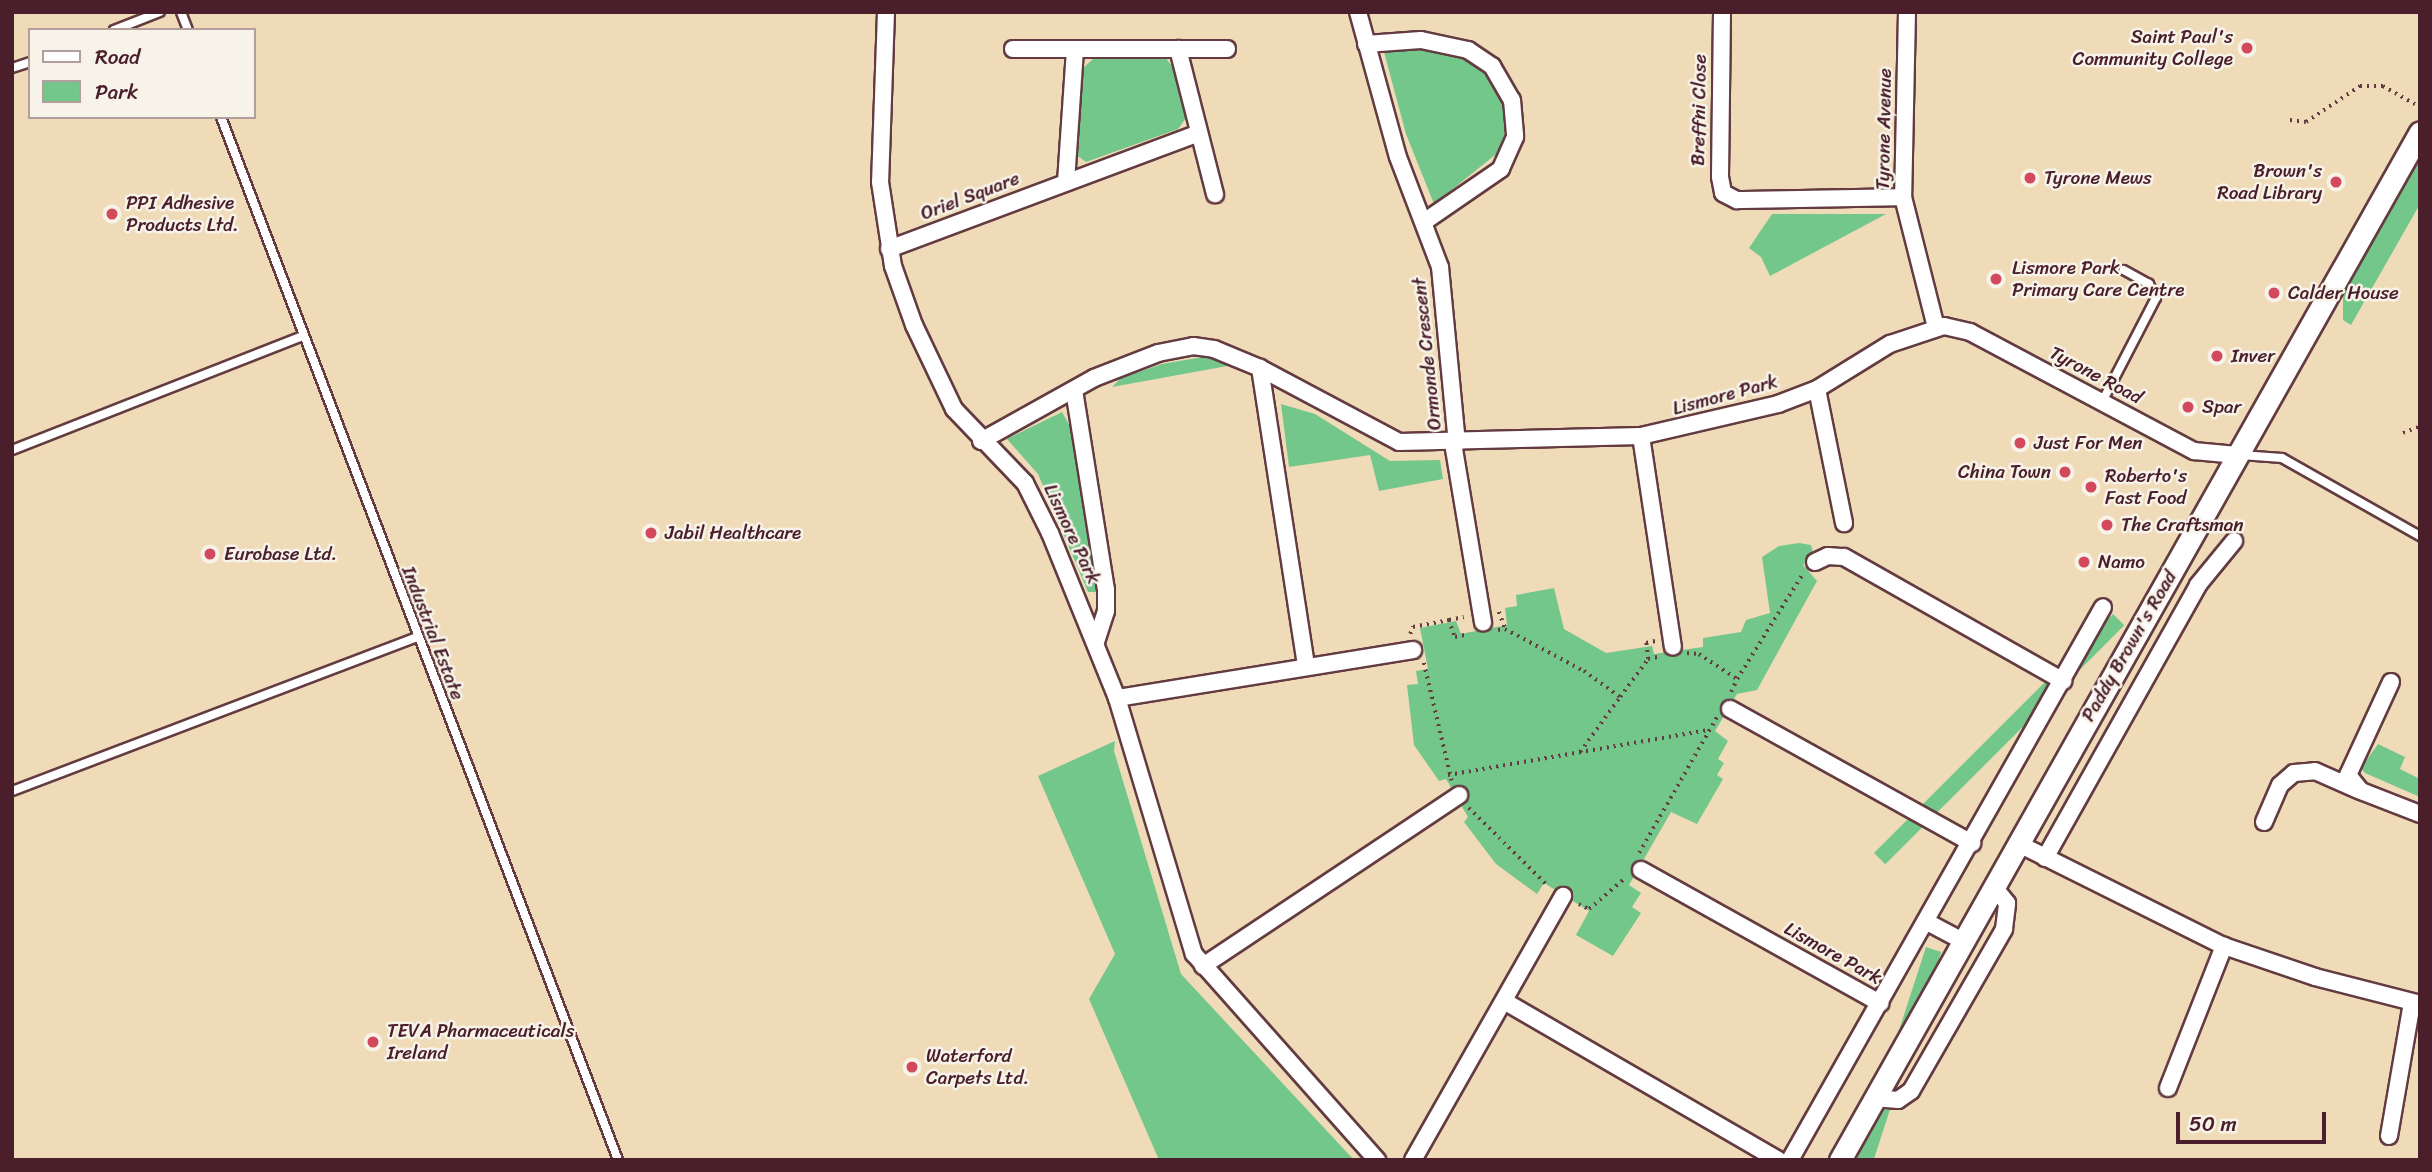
<!DOCTYPE html>
<style>
body{margin:0}
#map{position:relative;width:2432px;height:1172px;overflow:hidden;background:#f0dbb9;font-family:Sriracha,sans-serif}
div>[style]{position:absolute}
[style*='--x']{left:calc(var(--x)*1px);top:calc(var(--y)*1px);width:calc(var(--w)*1px);rotate:calc(var(--a)*1deg)}
.green>*{inset:0;background:#73c78b;transform-origin:0 0}
.path>*{height:3.5px;margin-top:-1.75px;transform-origin:0;background:repeating-linear-gradient(90deg,#633b40 0 2px,transparent 0 7px)}
.roads{filter:drop-shadow(2px 0 #633b40) drop-shadow(-2px 0 #633b40) drop-shadow(0 2px #633b40) drop-shadow(0 -2px #633b40)}
.service>*{height:8px;margin:-4px;padding:0 4px;transform-origin:4px;border-radius:4px;background:#fff}
.minor>*{height:16px;margin:-8px;padding:0 8px;transform-origin:8px;border-radius:8px;background:#fff}
.tertiary>*{height:21px;margin:-10.5px;padding:0 10.5px;transform-origin:10.5px;border-radius:10.5px;background:#fff}
.dots>*{width:19px;height:19px;translate:-50% -50%;box-sizing:border-box;border:4px solid #f7f3e8;border-radius:50%}
span{translate:-50% -50%;white-space:nowrap;text-align:center;line-height:1.15;-webkit-text-stroke:5px #f7f3e8;paint-order:stroke}
.poi-label{font-size:19px;color:#4a1f2b}
.right{translate:-100% -50%;text-align:right}
.left{translate:0 -50%;text-align:left}
.street-label{font-size:19px;color:#4a1f2b}
.frame{position:absolute;inset:0;border:14px solid #4a1f2b;pointer-events:none}
.legend{position:absolute;left:28px;top:28px;width:228px;height:91px;box-sizing:border-box;background:#f7f3e8;border:2px solid #b29e9c;margin:0;padding:9px 12px;list-style:none;font-size:21px;color:#4a1f2b}
.legend li{display:flex;align-items:center;gap:14px;height:35px}
.legend b{width:35px;border:2px solid #b29e9c}
.scale{position:absolute;left:2176px;top:1112px;width:150px;height:32px;box-sizing:border-box;border:4px solid #4a1f2b;border-top:0;padding-left:9px;font-size:21px;line-height:24px;white-space:nowrap;color:#4a1f2b;-webkit-text-stroke:5px #f7f3e8;paint-order:stroke}
</style>
<div id="map">
<div class="green">
<div style="clip-path:polygon(1409px 49px,1435px 49px,1466px 57px,1487px 69px,1504px 97px,1507px 124px,1500px 151px,1434px 204px,1406px 134px,1384px 52px)"></div>
<div style="clip-path:polygon(1094px 58px,1166px 58px,1174px 69px,1186px 118px,1178px 129px,1086px 162px,1075px 154px,1081px 70px)"></div>
<div style="clip-path:polygon(2420px 153px,2420px 204px,2351px 325px,2343px 320px,2343px 285px)"></div>
<div style="clip-path:polygon(1772px 214px,1886px 214px,1770px 276px,1761px 257px,1749px 248px)"></div>
<div style="clip-path:polygon(1208px 356px,1233px 365px,1112px 387px,1121px 378px,1162px 364px)"></div>
<div style="clip-path:polygon(1281px 404px,1315px 414px,1390px 461px,1440px 460px,1443px 479px,1379px 491px,1370px 455px,1289px 467px)"></div>
<div style="clip-path:polygon(1062px 412px,1071px 428px,1096px 592px,1088px 592px,1038px 474px,1007px 439px)"></div>
<div style="clip-path:polygon(1799px 543px,1811px 545px,1814px 556px,1803px 565px,1817px 581px,1757px 690px,1737px 694px,1715px 731px,1728px 741px,1718px 759px,1724px 763px,1717px 775px,1723px 779px,1697px 824px,1671px 812px,1629px 885px,1641px 893px,1632px 907px,1641px 913px,1613px 956px,1576px 935px,1589px 911px,1544px 883px,1537px 894px,1496px 864px,1464px 822px,1468px 817px,1446px 779px,1439px 781px,1414px 745px,1407px 685px,1418px 684px,1416px 671px,1428px 669px,1420px 628px,1456px 621px,1461px 634px,1507px 625px,1505px 608px,1517px 606px,1516px 595px,1554px 588px,1564px 629px,1606px 653px,1652px 646px,1654px 654px,1703px 647px,1703px 638px,1741px 632px,1746px 620px,1770px 613px,1762px 557px,1779px 546px)"></div>
<div style="left:2113px;top:614px;width:16px;height:338px;rotate:45deg"></div>
<div style="clip-path:polygon(1115px 741px,1114px 751px,1181px 974px,1354px 1160px,1159px 1160px,1089px 999px,1115px 954px,1038px 776px)"></div>
<div style="clip-path:polygon(2378px 744px,2405px 757px,2400px 769px,2420px 779px,2420px 797px,2365px 773px,2361px 768px)"></div>
<div style="left:1926px;top:947px;width:16px;height:246px;rotate:18deg"></div>
</div>
<div class="path">
<div style="--x:2290;--y:120;--w:16;--a:7"></div>
<div style="--x:2306;--y:122;--w:65;--a:-33.7"></div>
<div style="--x:2360;--y:86;--w:23;--a:0"></div>
<div style="--x:2383;--y:86;--w:43;--a:29.6"></div>
<div style="--x:2403;--y:433;--w:18;--a:-22"></div>
<div style="--x:1499;--y:612;--w:17;--a:69"></div>
<div style="--x:1449;--y:620;--w:15;--a:-11"></div>
<div style="--x:1498;--y:630;--w:7;--a:-8"></div>
<div style="--x:1505;--y:629;--w:89;--a:28"></div>
<div style="--x:1584;--y:671;--w:44;--a:35.8"></div>
<div style="--x:1620;--y:697;--w:47;--a:-53.6"></div>
<div style="--x:1648;--y:659;--w:10;--a:-11"></div>
<div style="--x:1410;--y:634;--w:8;--a:-67"></div>
<div style="--x:1413;--y:627;--w:37;--a:-11"></div>
<div style="--x:1449;--y:620;--w:18;--a:71"></div>
<div style="--x:1455;--y:637;--w:14;--a:-12"></div>
<div style="--x:1687;--y:653;--w:12;--a:5"></div>
<div style="--x:1699;--y:654;--w:45;--a:33.3"></div>
<div style="--x:1737;--y:679;--w:123;--a:-58"></div>
<div style="--x:1648;--y:659;--w:16;--a:-97"></div>
<div style="--x:1646;--y:643;--w:10;--a:-11"></div>
<div style="--x:1424;--y:663;--w:121;--a:76.7"></div>
<div style="--x:1731;--y:692;--w:14;--a:-65"></div>
<div style="--x:1580;--y:752;--w:68;--a:-54"></div>
<div style="--x:1448;--y:775;--w:264;--a:-9.8"></div>
<div style="--x:1469;--y:808;--w:111;--a:44.6"></div>
<div style="--x:1639;--y:853;--w:157;--a:-60.2"></div>
<div style="--x:1579;--y:904;--w:11;--a:27"></div>
<div style="--x:1589;--y:909;--w:48;--a:-40.7"></div>
</div>
<div class="roads">
<div class="service">
<div style="--x:181;--y:12;--w:19;--a:69"></div>
<div style="--x:114;--y:30;--w:49;--a:-21.4"></div>
<div style="--x:12;--y:68;--w:19;--a:-18"></div>
<div style="--x:221;--y:117;--w:1116;--a:69.16"></div>
<div style="--x:2102;--y:402;--w:117;--a:-62.6"></div>
<div style="--x:2156;--y:298;--w:16;--a:-117"></div>
<div style="--x:2149;--y:284;--w:29;--a:-151"></div>
<div style="--x:12;--y:450;--w:313;--a:-21.4"></div>
<div style="--x:2241;--y:455;--w:41;--a:4.2"></div>
<div style="--x:2282;--y:458;--w:159;--a:29.5"></div>
<div style="--x:12;--y:791;--w:433;--a:-20.8"></div>
</div>
<div class="minor">
<div style="--x:886;--y:12;--w:170;--a:92"></div>
<div style="--x:880;--y:182;--w:85;--a:81.2"></div>
<div style="--x:893;--y:266;--w:63;--a:70.4"></div>
<div style="--x:914;--y:325;--w:93;--a:64.5"></div>
<div style="--x:954;--y:409;--w:103;--a:46.2"></div>
<div style="--x:1025;--y:483;--w:56;--a:63.4"></div>
<div style="--x:1050;--y:533;--w:178;--a:67.9"></div>
<div style="--x:1117;--y:698;--w:267;--a:73.3"></div>
<div style="--x:1194;--y:954;--w:276;--a:48.4"></div>
<div style="--x:1358;--y:12;--w:150;--a:74.6"></div>
<div style="--x:1398;--y:157;--w:118;--a:69.1"></div>
<div style="--x:1440;--y:267;--w:177;--a:84.5"></div>
<div style="--x:1722;--y:12;--w:165;--a:90.7"></div>
<div style="--x:1720;--y:177;--w:16;--a:79"></div>
<div style="--x:1723;--y:193;--w:16;--a:27"></div>
<div style="--x:1737;--y:200;--w:166;--a:-1"></div>
<div style="--x:1907;--y:12;--w:185;--a:91.2"></div>
<div style="--x:1903;--y:197;--w:134;--a:75.8"></div>
<div style="--x:1366;--y:44;--w:55;--a:-4.2"></div>
<div style="--x:1421;--y:40;--w:48;--a:12"></div>
<div style="--x:1468;--y:50;--w:29;--a:34"></div>
<div style="--x:1492;--y:66;--w:39;--a:60"></div>
<div style="--x:1512;--y:100;--w:37;--a:85"></div>
<div style="--x:1515;--y:137;--w:35;--a:114"></div>
<div style="--x:1501;--y:169;--w:93;--a:145.5"></div>
<div style="--x:1013;--y:49;--w:214;--a:0"></div>
<div style="--x:1178;--y:49;--w:150;--a:75.7"></div>
<div style="--x:1066;--y:182;--w:133;--a:-86.1"></div>
<div style="--x:889;--y:249;--w:331;--a:-20.5"></div>
<div style="--x:1260;--y:368;--w:302;--a:81.2"></div>
<div style="--x:1817;--y:389;--w:137;--a:78.6"></div>
<div style="--x:1074;--y:390;--w:203;--a:80.9"></div>
<div style="--x:1106;--y:590;--w:21;--a:90"></div>
<div style="--x:1106;--y:611;--w:32;--a:108"></div>
<div style="--x:1641;--y:436;--w:213;--a:81.4"></div>
<div style="--x:981;--y:441;--w:129;--a:-29.1"></div>
<div style="--x:1094;--y:378;--w:69;--a:-21.3"></div>
<div style="--x:1158;--y:353;--w:36;--a:-11"></div>
<div style="--x:1193;--y:346;--w:21;--a:8"></div>
<div style="--x:1214;--y:349;--w:50;--a:22.4"></div>
<div style="--x:1260;--y:368;--w:157;--a:28"></div>
<div style="--x:1399;--y:442;--w:242;--a:-1.4"></div>
<div style="--x:1641;--y:436;--w:141;--a:-13.1"></div>
<div style="--x:1778;--y:404;--w:42;--a:-21"></div>
<div style="--x:1817;--y:389;--w:86;--a:-31.7"></div>
<div style="--x:1890;--y:344;--w:57;--a:-18.4"></div>
<div style="--x:1944;--y:326;--w:27;--a:13"></div>
<div style="--x:1970;--y:332;--w:254;--a:28"></div>
<div style="--x:2194;--y:451;--w:43;--a:5.3"></div>
<div style="--x:1453;--y:443;--w:182;--a:80.5"></div>
<div style="--x:1815;--y:562;--w:14;--a:-25"></div>
<div style="--x:1828;--y:556;--w:16;--a:4"></div>
<div style="--x:1844;--y:557;--w:252;--a:29.5"></div>
<div style="--x:2391;--y:682;--w:102;--a:114.8"></div>
<div style="--x:2348;--y:775;--w:21;--a:51"></div>
<div style="--x:2361;--y:791;--w:63;--a:21.3"></div>
<div style="--x:1117;--y:698;--w:300;--a:-9.2"></div>
<div style="--x:1730;--y:709;--w:277;--a:29"></div>
<div style="--x:2264;--y:822;--w:40;--a:-66.6"></div>
<div style="--x:2280;--y:785;--w:18;--a:-41"></div>
<div style="--x:2294;--y:773;--w:21;--a:-5"></div>
<div style="--x:2315;--y:771;--w:47;--a:23.8"></div>
<div style="--x:2017;--y:843;--w:231;--a:26.5"></div>
<div style="--x:2224;--y:946;--w:96;--a:18.8"></div>
<div style="--x:2315;--y:977;--w:108;--a:14.4"></div>
<div style="--x:2045;--y:858;--w:313;--a:-60.7"></div>
<div style="--x:2198;--y:585;--w:57;--a:-50.7"></div>
<div style="--x:1641;--y:870;--w:274;--a:29.1"></div>
<div style="--x:1927;--y:922;--w:40;--a:28"></div>
<div style="--x:1203;--y:966;--w:308;--a:-33.7"></div>
<div style="--x:1504;--y:1001;--w:317;--a:30.1"></div>
<div style="--x:2168;--y:1088;--w:153;--a:-68.5"></div>
<div style="--x:1874;--y:1098;--w:24;--a:5"></div>
<div style="--x:1898;--y:1100;--w:16;--a:-35"></div>
<div style="--x:1911;--y:1091;--w:187;--a:-60.1"></div>
<div style="--x:2004;--y:929;--w:26;--a:-83"></div>
<div style="--x:2007;--y:903;--w:22;--a:-129"></div>
<div style="--x:2389;--y:1136;--w:135;--a:-80.2"></div>
<div style="--x:1413;--y:1160;--w:304;--a:-60.4"></div>
<div style="--x:1790;--y:1160;--w:635;--a:-60.49"></div>
</div>
<div class="tertiary">
<div style="--x:1840;--y:1160;--w:1180;--a:-60.57"></div>
</div>
</div>
<div class="dots">
<div style="left:2247px;top:48px;background:#d1495b"></div>
<div style="left:2030px;top:178px;background:#d1495b"></div>
<div style="left:2336px;top:182px;background:#d1495b"></div>
<div style="left:112px;top:214px;background:#d1495b"></div>
<div style="left:1996px;top:279px;background:#d1495b"></div>
<div style="left:2274px;top:293px;background:#d1495b"></div>
<div style="left:2217px;top:356px;background:#d1495b"></div>
<div style="left:2188px;top:407px;background:#d1495b"></div>
<div style="left:2020px;top:443px;background:#d1495b"></div>
<div style="left:2065px;top:472px;background:#d1495b"></div>
<div style="left:2091px;top:487px;background:#d1495b"></div>
<div style="left:2107px;top:525px;background:#d1495b"></div>
<div style="left:651px;top:533px;background:#d1495b"></div>
<div style="left:210px;top:554px;background:#d1495b"></div>
<div style="left:2084px;top:562px;background:#d1495b"></div>
<div style="left:373px;top:1042px;background:#d1495b"></div>
<div style="left:912px;top:1067px;background:#d1495b"></div>
</div>
<div class="poi-label">
<span class="right" style="left:2233px;top:48px">Saint Paul's<br>Community College</span>
<span class="right" style="left:2322px;top:182px">Brown's<br>Road Library</span>
<span class="left" style="left:2044px;top:178px">Tyrone Mews</span>
<span class="left" style="left:126px;top:214px">PPI Adhesive<br>Products Ltd.</span>
<span class="left" style="left:2012px;top:279px">Lismore Park<br>Primary Care Centre</span>
<span class="left" style="left:2288px;top:293px">Calder House</span>
<span class="left" style="left:2231px;top:356px">Inver</span>
<span class="left" style="left:2202px;top:407px">Spar</span>
<span class="left" style="left:2034px;top:443px">Just For Men</span>
<span class="right" style="left:2051px;top:472px">China Town</span>
<span class="left" style="left:2105px;top:487px">Roberto's<br>Fast Food</span>
<span class="left" style="left:2121px;top:525px">The Craftsman</span>
<span class="left" style="left:665px;top:533px">Jabil Healthcare</span>
<span class="left" style="left:224px;top:554px">Eurobase Ltd.</span>
<span class="left" style="left:2098px;top:562px">Namo</span>
<span class="left" style="left:387px;top:1042px">TEVA Pharmaceuticals<br>Ireland</span>
<span class="left" style="left:926px;top:1067px">Waterford<br>Carpets Ltd.</span>
</div>
<div class="street-label">
<span style="left:1699px;top:110px;rotate:-89deg">Breffni Close</span>
<span style="left:1884px;top:129px;rotate:-89deg">Tyrone Avenue</span>
<span style="left:970px;top:196px;rotate:-21deg">Oriel Square</span>
<span style="left:1427px;top:354px;rotate:-96deg">Ormonde Crescent</span>
<span style="left:2096px;top:375px;rotate:28deg">Tyrone Road</span>
<span style="left:1725px;top:395px;rotate:-15deg">Lismore Park</span>
<span style="left:1072px;top:534px;rotate:65deg">Lismore Park</span>
<span style="left:433px;top:633px;rotate:69deg">Industrial Estate</span>
<span style="left:2129px;top:646px;rotate:-60deg">Paddy Brown's Road</span>
<span style="left:1833px;top:953px;rotate:29deg">Lismore Park</span>
</div>
<div class="frame"></div>
<ul class="legend">
<li><b style="height:9px;background:#fff"></b>Road</li>
<li><b style="height:19px;background:#73c78b"></b>Park</li>
</ul>
<div class="scale">50 m</div>
</div>
